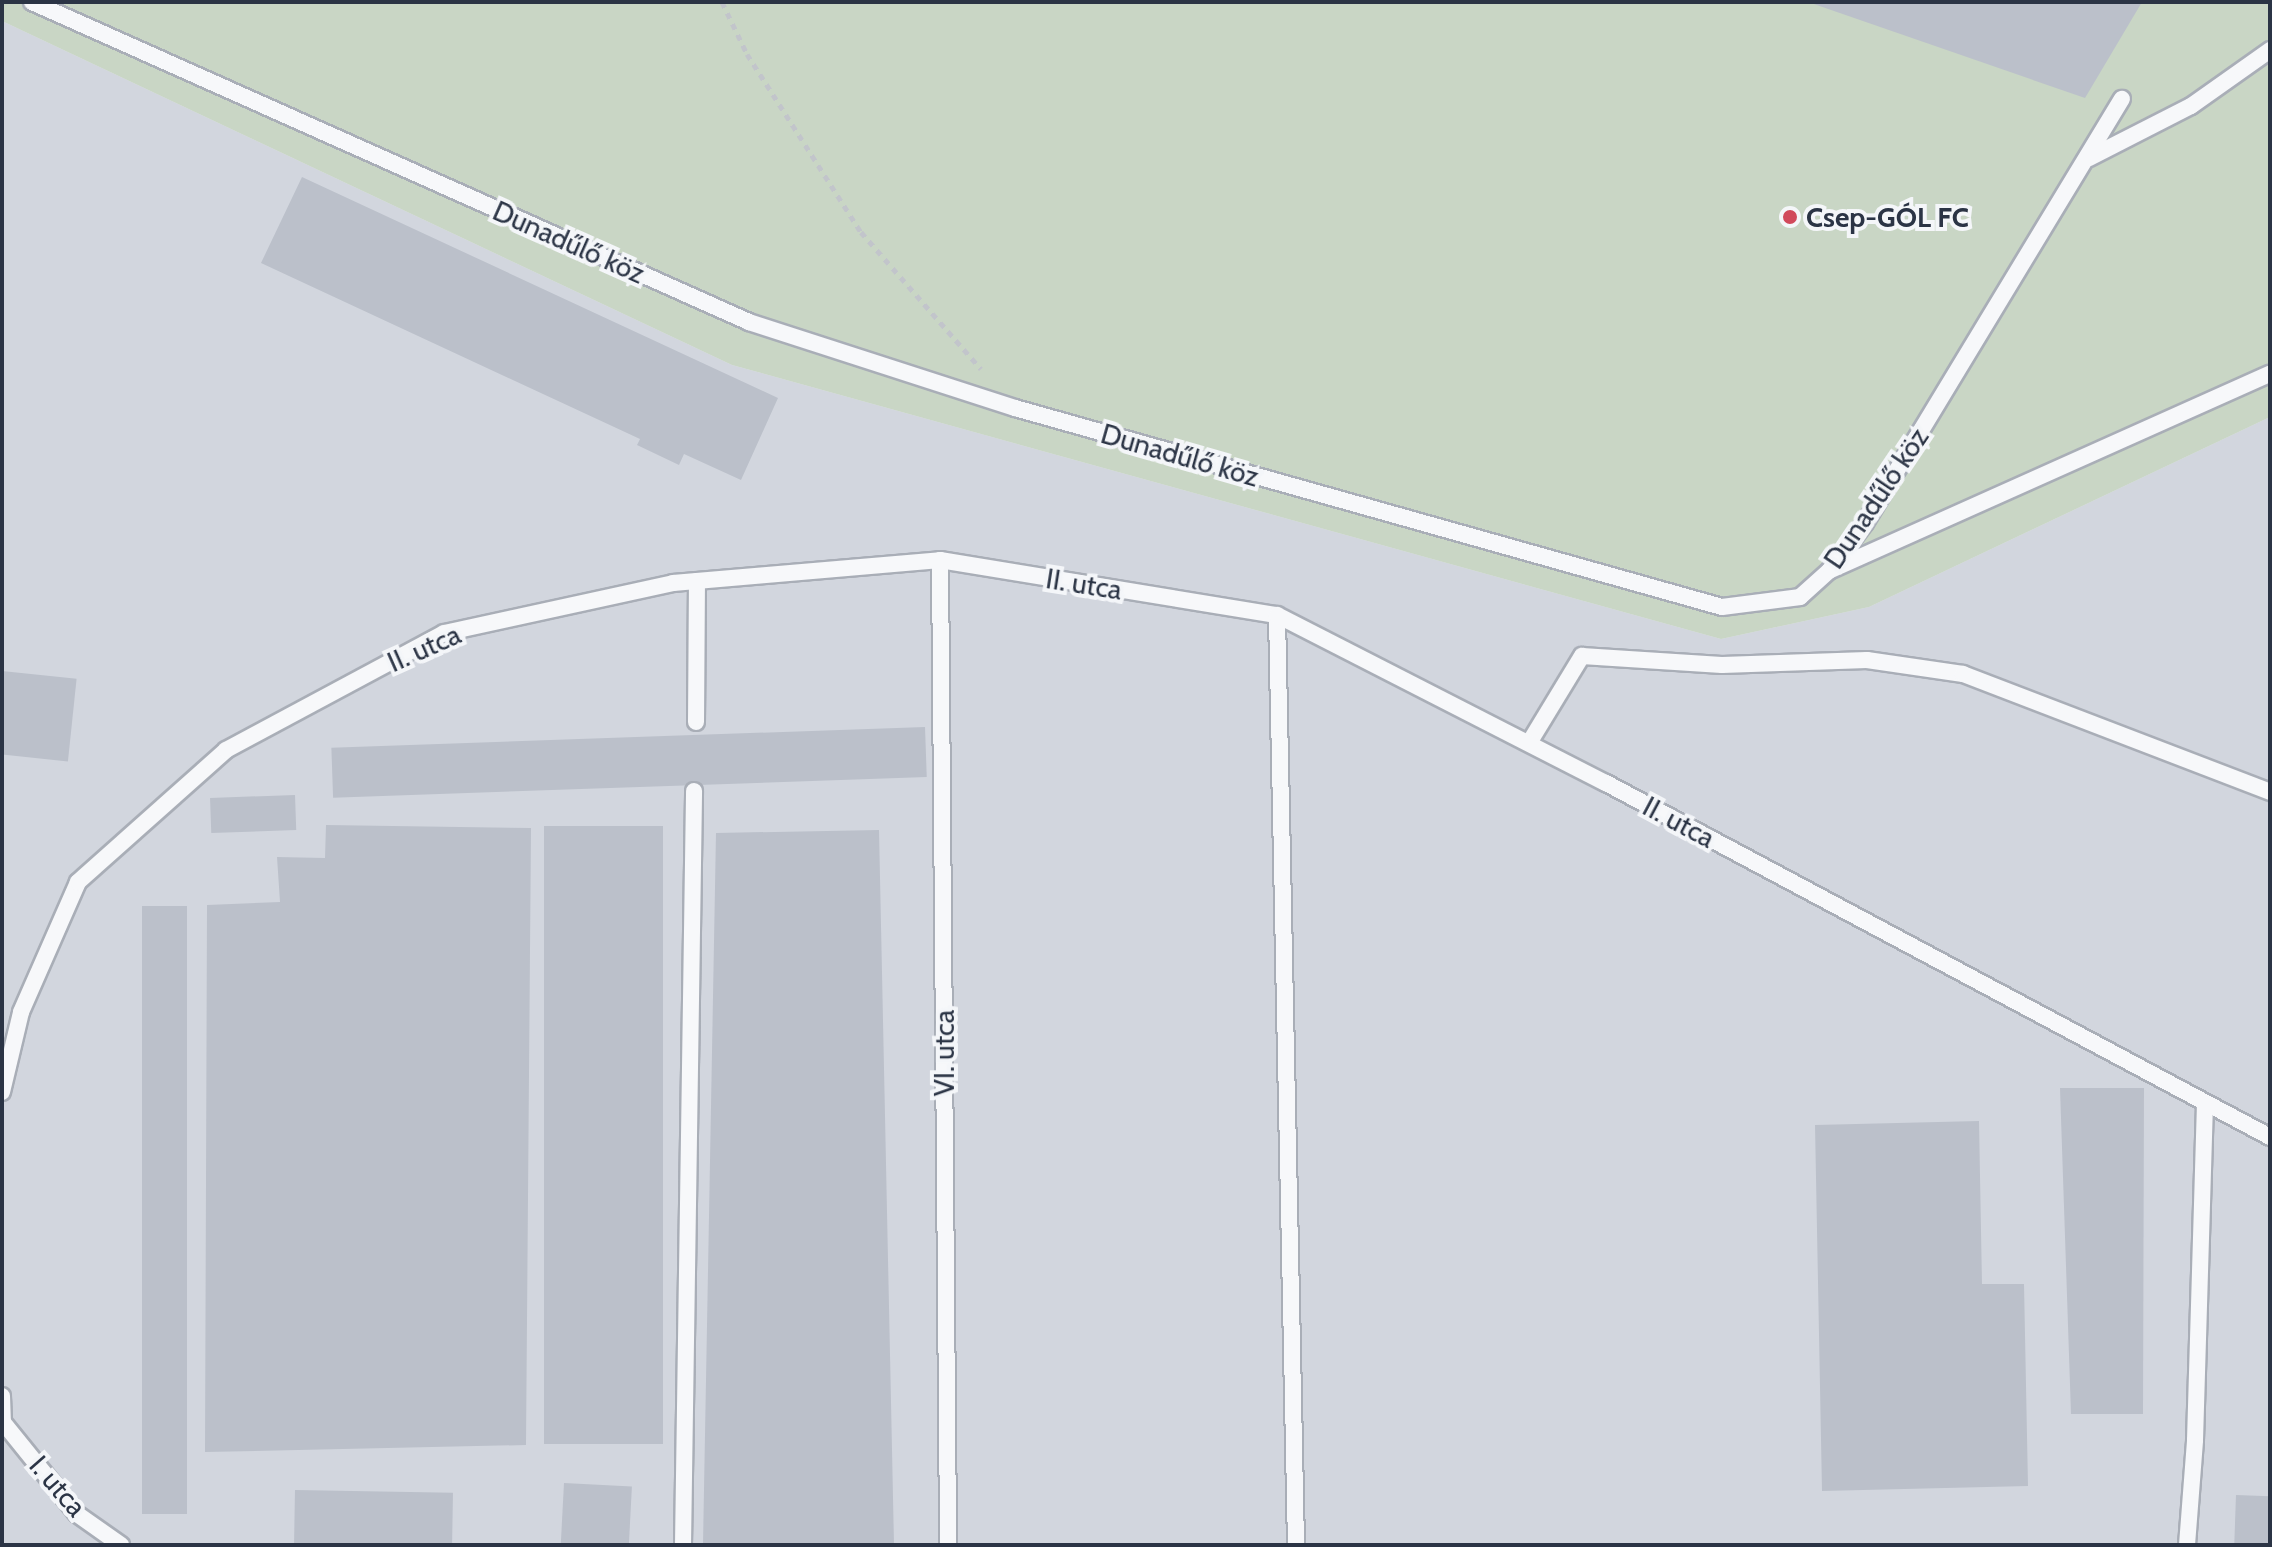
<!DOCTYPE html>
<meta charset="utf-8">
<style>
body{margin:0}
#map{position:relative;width:2272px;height:1547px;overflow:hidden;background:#e4e7ec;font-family:Cabin,sans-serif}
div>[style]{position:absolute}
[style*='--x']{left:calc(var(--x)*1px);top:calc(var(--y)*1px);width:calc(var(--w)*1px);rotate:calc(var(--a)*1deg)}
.built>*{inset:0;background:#d2d6de}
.green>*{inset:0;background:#c9d6c5}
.building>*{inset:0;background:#bbc0ca;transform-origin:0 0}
.path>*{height:5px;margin-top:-2.5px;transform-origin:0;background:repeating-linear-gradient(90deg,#c2c5cb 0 6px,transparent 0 12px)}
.roads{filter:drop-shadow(2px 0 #a9aeb7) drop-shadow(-2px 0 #a9aeb7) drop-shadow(0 2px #a9aeb7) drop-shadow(0 -2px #a9aeb7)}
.service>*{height:16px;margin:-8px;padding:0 8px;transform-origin:8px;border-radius:8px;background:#f7f8fa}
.dots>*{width:22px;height:22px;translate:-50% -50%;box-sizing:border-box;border:4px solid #f4f6f9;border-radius:50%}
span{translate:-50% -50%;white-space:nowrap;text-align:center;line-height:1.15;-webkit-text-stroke:8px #f4f6f9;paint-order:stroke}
.poi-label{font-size:28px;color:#2b3445;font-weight:700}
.left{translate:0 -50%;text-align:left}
.street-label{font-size:28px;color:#2b3445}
.frame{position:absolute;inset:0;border:4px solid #2b3445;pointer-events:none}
</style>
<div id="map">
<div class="built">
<div style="clip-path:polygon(2px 21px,732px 365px,1721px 639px,1869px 607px,2270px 417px,2270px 1545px,2px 1545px)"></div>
</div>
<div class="green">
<div style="clip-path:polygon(2px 2px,2270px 2px,2270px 417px,1869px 607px,1721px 639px,732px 365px,2px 21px)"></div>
</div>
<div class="building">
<div style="clip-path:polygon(1808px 2px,2142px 2px,2085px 98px)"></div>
<div style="clip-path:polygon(302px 177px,778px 398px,741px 480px,684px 454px,679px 465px,637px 445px,640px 439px,261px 263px)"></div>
<div style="left:2px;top:671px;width:75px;height:83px;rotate:6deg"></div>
<div style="left:925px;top:727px;width:50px;height:594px;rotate:88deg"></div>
<div style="left:295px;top:795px;width:35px;height:85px;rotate:88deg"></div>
<div style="clip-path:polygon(326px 825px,531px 828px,526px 1445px,205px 1452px,207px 905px,280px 902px,277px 857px,325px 858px)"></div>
<div style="left:663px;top:826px;width:618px;height:119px;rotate:90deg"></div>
<div style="clip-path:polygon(879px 830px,894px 1545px,703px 1545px,716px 833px)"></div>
<div style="left:187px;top:906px;width:608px;height:45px;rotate:90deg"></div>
<div style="clip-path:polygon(2060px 1088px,2144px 1088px,2143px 1414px,2071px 1414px)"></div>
<div style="clip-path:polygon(1979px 1121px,1982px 1284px,2024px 1284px,2028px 1486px,1822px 1491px,1815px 1125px)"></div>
<div style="left:564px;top:1483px;width:68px;height:62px;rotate:3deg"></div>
<div style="left:295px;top:1490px;width:158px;height:55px;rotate:1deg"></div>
<div style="left:2236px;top:1495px;width:34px;height:50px;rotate:2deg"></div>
</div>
<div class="path">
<div style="--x:722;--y:2;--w:58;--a:64.3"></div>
<div style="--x:747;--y:54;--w:211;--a:57.4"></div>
<div style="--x:861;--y:232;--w:182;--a:48.8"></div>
</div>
<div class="roads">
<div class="service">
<div style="--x:32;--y:2;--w:785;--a:24.05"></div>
<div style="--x:749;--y:322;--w:280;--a:17.9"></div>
<div style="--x:1015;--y:408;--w:734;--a:15.72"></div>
<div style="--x:1722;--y:607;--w:79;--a:-7.3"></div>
<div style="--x:1800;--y:597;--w:39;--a:-42"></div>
<div style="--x:1829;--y:571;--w:60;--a:-53.1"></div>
<div style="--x:1865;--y:523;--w:496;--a:-58.8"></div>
<div style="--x:2089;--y:158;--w:114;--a:-27"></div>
<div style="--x:2191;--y:106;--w:97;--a:-35.3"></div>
<div style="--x:940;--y:560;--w:985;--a:89.53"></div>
<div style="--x:1831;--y:570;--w:481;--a:-24.1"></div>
<div style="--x:1277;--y:615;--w:930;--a:88.83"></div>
<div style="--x:696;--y:722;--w:141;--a:-89.6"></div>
<div style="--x:1529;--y:743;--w:102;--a:-58.7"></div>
<div style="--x:1582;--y:656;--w:140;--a:3.7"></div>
<div style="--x:1722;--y:665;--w:145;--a:-2"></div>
<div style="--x:1867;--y:660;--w:97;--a:8.3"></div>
<div style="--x:1963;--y:674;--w:329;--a:21"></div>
<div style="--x:2;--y:1092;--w:82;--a:-76.6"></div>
<div style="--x:21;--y:1012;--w:142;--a:-66.3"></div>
<div style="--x:78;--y:882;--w:198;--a:-41.7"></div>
<div style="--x:226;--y:750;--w:247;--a:-28.2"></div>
<div style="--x:444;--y:633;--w:234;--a:-12.3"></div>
<div style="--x:673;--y:583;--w:268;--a:-4.9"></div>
<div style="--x:940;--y:560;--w:341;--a:9.3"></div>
<div style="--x:1277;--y:615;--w:369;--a:27.1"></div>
<div style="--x:1606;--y:783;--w:752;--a:28.06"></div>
<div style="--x:2;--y:1396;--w:25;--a:88"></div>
<div style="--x:2;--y:1421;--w:119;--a:51.1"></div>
<div style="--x:77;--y:1514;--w:54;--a:35.2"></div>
<div style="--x:683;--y:1545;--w:754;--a:-89.16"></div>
<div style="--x:2187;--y:1545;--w:105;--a:-85.6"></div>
<div style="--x:2195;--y:1440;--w:336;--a:-88.3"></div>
</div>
</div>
<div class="dots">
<div style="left:1790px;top:217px;background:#d1495b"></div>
</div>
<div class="poi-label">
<span class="left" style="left:1806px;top:217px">Csep-GÓL FC</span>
</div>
<div class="street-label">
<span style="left:569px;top:242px;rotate:24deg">Dunadűlő köz</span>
<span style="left:1180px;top:455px;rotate:16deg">Dunadűlő köz</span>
<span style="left:1876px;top:498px;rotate:-56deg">Dunadűlő köz</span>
<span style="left:1084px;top:584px;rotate:9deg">II. utca</span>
<span style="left:424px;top:648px;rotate:-24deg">II. utca</span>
<span style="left:1679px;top:822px;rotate:28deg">II. utca</span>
<span style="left:944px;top:1053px;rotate:-90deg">VI. utca</span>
<span style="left:58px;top:1486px;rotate:49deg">I. utca</span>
</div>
<div class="frame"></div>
</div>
